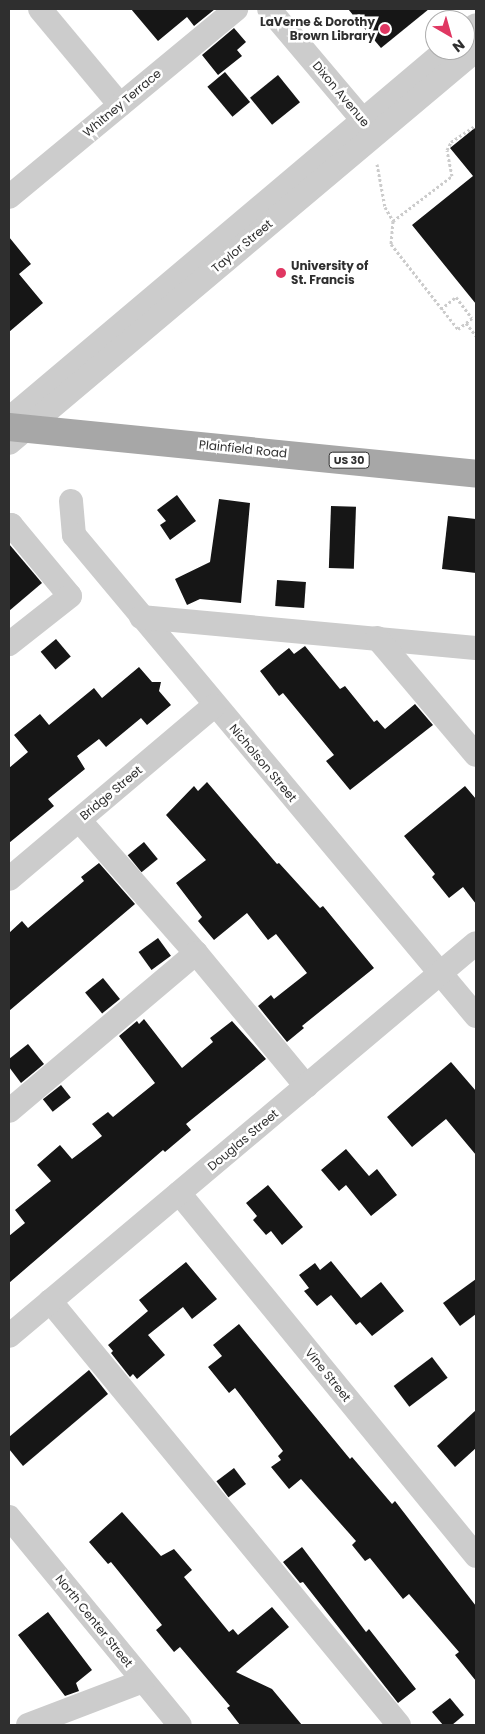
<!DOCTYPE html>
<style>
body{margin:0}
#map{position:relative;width:485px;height:1734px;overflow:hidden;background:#fff;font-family:Poppins,sans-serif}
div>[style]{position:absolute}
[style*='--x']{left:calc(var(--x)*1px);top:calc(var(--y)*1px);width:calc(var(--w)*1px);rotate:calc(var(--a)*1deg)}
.building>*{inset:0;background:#161616;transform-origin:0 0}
.path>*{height:3px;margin-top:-1.5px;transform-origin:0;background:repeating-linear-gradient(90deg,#ccc 0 2.5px,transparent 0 5px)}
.minor>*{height:24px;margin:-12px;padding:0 12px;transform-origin:12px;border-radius:12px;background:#ccc}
.major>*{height:28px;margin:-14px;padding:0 14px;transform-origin:14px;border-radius:14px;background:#a7a7a7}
.dots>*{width:14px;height:14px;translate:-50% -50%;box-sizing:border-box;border:2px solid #fff;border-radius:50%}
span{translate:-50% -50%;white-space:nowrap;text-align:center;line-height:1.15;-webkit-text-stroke:5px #fff;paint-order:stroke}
.shield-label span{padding:1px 4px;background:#fff;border:1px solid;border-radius:4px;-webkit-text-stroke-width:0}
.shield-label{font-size:11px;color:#2f2f2f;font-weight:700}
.poi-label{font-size:12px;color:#2f2f2f;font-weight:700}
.right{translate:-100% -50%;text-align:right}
.left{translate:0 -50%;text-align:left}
.street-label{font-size:12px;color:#2f2f2f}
.frame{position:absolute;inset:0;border:10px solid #2f2f2f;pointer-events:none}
.north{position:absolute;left:425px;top:10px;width:50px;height:50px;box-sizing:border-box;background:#fff;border:1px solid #acacac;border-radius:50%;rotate:142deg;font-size:14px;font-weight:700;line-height:20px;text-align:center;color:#2f2f2f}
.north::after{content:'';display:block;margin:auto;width:18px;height:22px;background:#e03762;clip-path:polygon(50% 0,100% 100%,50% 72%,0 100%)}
</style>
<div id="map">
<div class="building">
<div style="clip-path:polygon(131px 9px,215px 9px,194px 26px,187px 17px,158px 41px)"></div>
<div style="clip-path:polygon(348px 9px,429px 9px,381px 48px)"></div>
<div style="clip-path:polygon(234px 28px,246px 42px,237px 50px,242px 56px,218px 75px,202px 55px)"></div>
<div style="left:225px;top:72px;width:39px;height:23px;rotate:50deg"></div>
<div style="left:278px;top:75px;width:35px;height:36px;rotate:51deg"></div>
<div style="clip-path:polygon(476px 127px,476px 304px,412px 225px,473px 176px,450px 148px)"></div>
<div style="clip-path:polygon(9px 237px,31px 264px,19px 274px,43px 303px,9px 332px)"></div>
<div style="clip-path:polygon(177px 495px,196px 521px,170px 540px,160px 525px,166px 521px,157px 510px)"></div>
<div style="clip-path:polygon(219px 499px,250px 503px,241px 603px,200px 599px,187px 605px,175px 579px,210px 562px)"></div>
<div style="left:331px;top:506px;width:25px;height:62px;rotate:2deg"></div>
<div style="clip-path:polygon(448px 516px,476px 519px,476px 573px,442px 569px)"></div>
<div style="clip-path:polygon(9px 544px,42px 583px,9px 611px)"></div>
<div style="left:277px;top:580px;width:29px;height:26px;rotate:4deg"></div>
<div style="left:56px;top:639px;width:23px;height:20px;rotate:50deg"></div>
<div style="clip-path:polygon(305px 646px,340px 689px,345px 686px,374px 722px,377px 720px,385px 729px,415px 704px,433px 725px,350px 790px,326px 761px,334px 755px,283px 693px,279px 696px,260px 671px,289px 648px,294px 654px)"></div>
<div style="clip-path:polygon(139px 667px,152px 682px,161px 682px,159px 691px,171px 705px,147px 725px,141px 718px,106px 747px,99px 739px,77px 756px,85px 769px,48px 799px,54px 806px,9px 843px,9px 768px,28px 752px,14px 735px,40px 714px,49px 725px,94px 688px,102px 698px)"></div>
<div style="clip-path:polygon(207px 782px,277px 864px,279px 863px,320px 908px,323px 906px,374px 968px,302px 1026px,304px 1028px,287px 1042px,258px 1006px,271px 995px,274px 999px,307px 973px,276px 934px,268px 940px,247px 913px,214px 940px,198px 921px,202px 917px,176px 883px,206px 860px,166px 815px,194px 786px,198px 791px)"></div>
<div style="clip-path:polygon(465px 786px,476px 799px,476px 904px,463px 887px,449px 898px,432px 877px,435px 874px,404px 836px)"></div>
<div style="left:144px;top:842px;width:22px;height:21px;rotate:51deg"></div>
<div style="clip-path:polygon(99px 863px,135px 904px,9px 1011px,9px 933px,22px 921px,28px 928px,84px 881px,81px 877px)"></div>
<div style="left:158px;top:938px;width:22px;height:24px;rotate:54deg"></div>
<div style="left:103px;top:978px;width:27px;height:23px;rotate:51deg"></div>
<div style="clip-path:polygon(144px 1019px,182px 1068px,213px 1042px,210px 1038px,232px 1021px,266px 1059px,186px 1124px,191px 1130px,165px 1152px,163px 1150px,9px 1283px,9px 1236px,25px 1223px,15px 1210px,51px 1181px,37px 1165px,60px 1145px,72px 1159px,102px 1136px,92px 1124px,108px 1112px,113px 1117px,155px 1083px,119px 1036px,137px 1021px,139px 1024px)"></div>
<div style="clip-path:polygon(28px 1044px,44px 1064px,21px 1083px,9px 1067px,9px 1059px)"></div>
<div style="clip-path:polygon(451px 1062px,476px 1091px,476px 1155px,446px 1119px,412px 1147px,387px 1117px)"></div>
<div style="left:61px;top:1085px;width:16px;height:23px;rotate:52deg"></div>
<div style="clip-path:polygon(346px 1149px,369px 1176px,377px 1169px,397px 1195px,371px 1216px,346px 1185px,339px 1191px,321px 1170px)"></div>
<div style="clip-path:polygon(268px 1185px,303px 1227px,282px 1245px,271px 1231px,266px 1235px,253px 1220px,257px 1216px,246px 1203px)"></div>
<div style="clip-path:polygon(331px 1261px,361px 1298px,381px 1282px,404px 1311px,372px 1336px,360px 1322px,356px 1325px,331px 1295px,317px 1306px,304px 1291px,309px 1288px,299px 1275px,315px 1263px,320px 1270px)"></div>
<div style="clip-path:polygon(186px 1262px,217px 1299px,192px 1319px,183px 1307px,148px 1335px,165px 1355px,137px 1379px,133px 1374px,130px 1377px,111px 1353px,113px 1351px,108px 1345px,148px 1311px,139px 1300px)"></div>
<div style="clip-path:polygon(476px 1279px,476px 1314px,460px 1326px,443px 1303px)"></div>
<div style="clip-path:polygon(239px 1324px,350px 1459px,352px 1457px,392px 1504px,395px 1501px,476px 1606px,476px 1681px,455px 1655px,459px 1652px,409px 1594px,403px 1599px,370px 1558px,365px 1561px,352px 1545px,356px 1541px,301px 1479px,289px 1489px,271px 1467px,281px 1460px,278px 1456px,283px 1451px,235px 1388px,229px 1393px,208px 1367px,222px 1356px,213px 1345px)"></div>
<div style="left:432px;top:1357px;width:26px;height:48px;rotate:53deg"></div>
<div style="clip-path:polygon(89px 1370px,108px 1394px,23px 1466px,9px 1449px,9px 1437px)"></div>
<div style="clip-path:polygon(476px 1410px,476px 1448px,455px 1467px,437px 1446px)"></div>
<div style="left:234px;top:1468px;width:20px;height:22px;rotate:53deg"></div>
<div style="clip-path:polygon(122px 1512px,161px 1556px,174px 1549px,192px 1570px,184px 1577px,229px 1632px,233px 1629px,238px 1635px,272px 1607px,289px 1627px,236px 1672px,272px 1689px,302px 1725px,240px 1725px,227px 1708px,230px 1706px,180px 1647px,174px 1652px,156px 1630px,162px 1625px,111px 1562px,108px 1564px,89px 1542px)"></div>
<div style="clip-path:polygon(302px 1547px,366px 1632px,369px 1629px,416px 1689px,398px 1703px,303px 1582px,300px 1583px,283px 1562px)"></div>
<div style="clip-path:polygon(48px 1612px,92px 1670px,76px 1683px,79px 1691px,65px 1696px,18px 1635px)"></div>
<div style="clip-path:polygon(450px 1698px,464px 1715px,452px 1725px,443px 1725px,432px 1712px)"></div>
</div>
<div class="path">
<div style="--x:377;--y:164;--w:44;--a:79.5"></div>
<div style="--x:385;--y:207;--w:16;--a:60"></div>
<div style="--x:393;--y:221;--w:23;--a:95"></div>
<div style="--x:391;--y:244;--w:108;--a:51.8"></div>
<div style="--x:458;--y:329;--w:10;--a:-37"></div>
<div style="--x:466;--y:323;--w:16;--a:52"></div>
<div style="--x:393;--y:221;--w:74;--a:-37.3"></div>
<div style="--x:452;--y:176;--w:26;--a:-101"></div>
<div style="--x:447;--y:150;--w:9;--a:-63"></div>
<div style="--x:451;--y:142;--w:30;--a:-34"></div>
<div style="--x:441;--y:309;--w:19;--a:-39"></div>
<div style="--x:456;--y:297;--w:26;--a:53"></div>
<div style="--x:472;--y:318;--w:8;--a:140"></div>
</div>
<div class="minor">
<div style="--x:40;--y:9;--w:125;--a:50.2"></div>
<div style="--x:269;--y:9;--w:160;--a:49.8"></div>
<div style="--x:465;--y:34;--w:14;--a:-39"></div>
<div style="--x:9;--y:197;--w:295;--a:-39.6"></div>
<div style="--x:9;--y:419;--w:572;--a:-40.18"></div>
<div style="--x:9;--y:443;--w:610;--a:-40.08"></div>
<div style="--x:71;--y:501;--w:34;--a:85"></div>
<div style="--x:74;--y:535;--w:627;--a:50.11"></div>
<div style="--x:9;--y:527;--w:3;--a:-45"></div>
<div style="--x:11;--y:525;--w:92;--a:50.3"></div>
<div style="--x:70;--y:596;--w:78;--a:141.8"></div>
<div style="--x:141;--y:617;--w:336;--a:5.3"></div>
<div style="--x:377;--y:638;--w:153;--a:49.8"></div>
<div style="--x:79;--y:820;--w:177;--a:48.7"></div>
<div style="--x:196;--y:953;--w:173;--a:50.4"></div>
<div style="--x:9;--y:879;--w:268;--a:-40.2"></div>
<div style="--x:9;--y:1111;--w:245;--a:-40.2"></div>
<div style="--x:179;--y:1193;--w:469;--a:50.7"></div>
<div style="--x:50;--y:1301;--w:549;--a:50.54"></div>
<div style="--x:9;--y:1336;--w:610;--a:-40.08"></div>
<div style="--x:9;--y:1517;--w:269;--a:50.6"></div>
<div style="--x:28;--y:1725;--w:123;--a:-20.9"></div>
</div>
<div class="major">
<div style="--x:9;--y:427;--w:469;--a:5.7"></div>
</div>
<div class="dots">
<div style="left:385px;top:29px;background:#e03762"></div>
<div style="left:281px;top:273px;background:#e03762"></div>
</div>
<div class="shield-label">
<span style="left:349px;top:460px">US 30</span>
</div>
<div class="poi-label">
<span class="right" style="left:375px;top:29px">LaVerne &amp; Dorothy<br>Brown Library</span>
<span class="left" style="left:291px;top:273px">University of<br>St. Francis</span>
</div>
<div class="street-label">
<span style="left:341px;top:94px;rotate:50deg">Dixon Avenue</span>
<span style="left:122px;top:103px;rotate:-40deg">Whitney Terrace</span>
<span style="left:242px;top:246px;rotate:-40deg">Taylor Street</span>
<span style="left:243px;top:449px;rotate:6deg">Plainfield Road</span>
<span style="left:263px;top:763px;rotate:50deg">Nicholson Street</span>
<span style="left:111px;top:793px;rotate:-40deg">Bridge Street</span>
<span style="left:243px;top:1140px;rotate:-40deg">Douglas Street</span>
<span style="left:328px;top:1375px;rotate:51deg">Vine Street</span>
<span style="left:94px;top:1621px;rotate:51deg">North Center Street</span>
</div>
<div class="frame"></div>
<div class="north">N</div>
</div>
